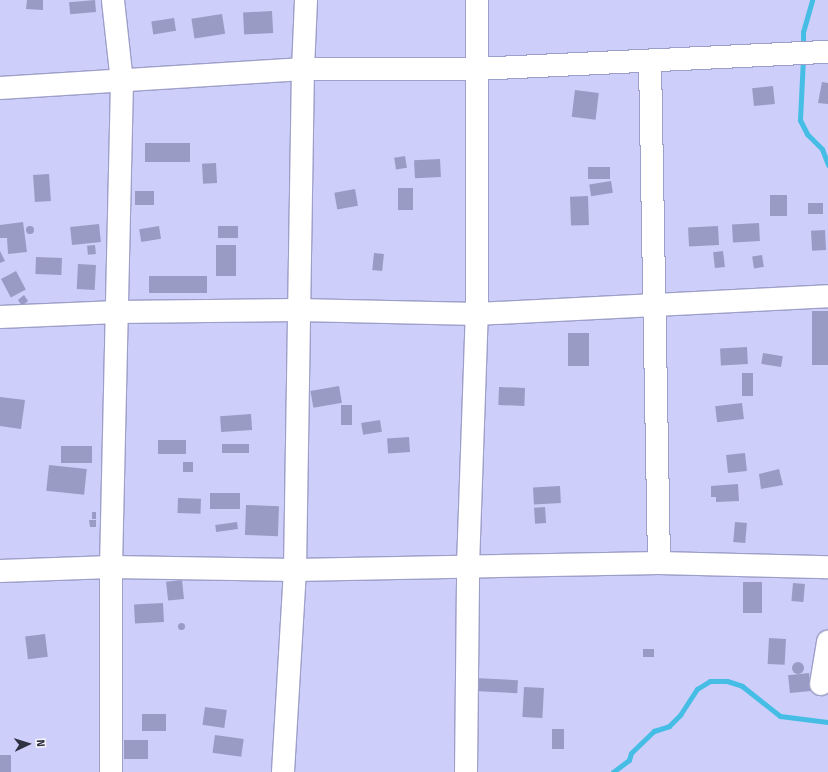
<!DOCTYPE html>
<style>
body{margin:0}
#map{position:relative;width:828px;height:772px;overflow:hidden;background:#cdcef9;font-family:"Fira Sans",sans-serif}
div>[style]{position:absolute}
[style*='--x']{left:calc(var(--x)*1px);top:calc(var(--y)*1px);width:calc(var(--w)*1px);rotate:calc(var(--a)*1deg)}
.stream>*{height:5px;margin:-2.5px;padding:0 2.5px;transform-origin:2.5px;border-radius:2.5px;background:#45bde4}
.building>*{inset:0;background:#9a9bc5;transform-origin:0 0}
.round{border-radius:50%}
.roads{filter:drop-shadow(1px 0 #9e9fc9) drop-shadow(-1px 0 #9e9fc9) drop-shadow(0 1px #9e9fc9) drop-shadow(0 -1px #9e9fc9)}
.minor>*{height:22px;margin:-11px;padding:0 11px;transform-origin:11px;border-radius:11px;background:#fff}
span{translate:-50% -50%;white-space:nowrap;text-align:center;line-height:1.15;-webkit-text-stroke:3px #f2f2fb;paint-order:stroke}
.north{position:absolute;left:8px;top:724px;width:40px;height:40px;-webkit-text-stroke:3px #f2f2fb;paint-order:stroke;rotate:86deg;font-size:11px;font-weight:700;line-height:16px;text-align:center;color:#2f3041}
.north::after{content:'';display:block;margin:auto;width:14px;height:18px;background:#2f3041;clip-path:polygon(50% 0,100% 100%,50% 72%,0 100%)}
</style>
<div id="map">
<div class="stream">
<div style="--x:803;--y:48;--w:16;--a:-90"></div>
<div style="--x:803;--y:32;--w:33;--a:-74"></div>
<div style="--x:803;--y:58;--w:62;--a:92.8"></div>
<div style="--x:800;--y:120;--w:16;--a:63"></div>
<div style="--x:807;--y:134;--w:21;--a:45"></div>
<div style="--x:822;--y:149;--w:17;--a:69"></div>
<div style="--x:613;--y:772;--w:20;--a:-37"></div>
<div style="--x:629;--y:760;--w:7;--a:-74"></div>
<div style="--x:631;--y:753;--w:32;--a:-44"></div>
<div style="--x:654;--y:731;--w:16;--a:-18"></div>
<div style="--x:669;--y:726;--w:16;--a:-45"></div>
<div style="--x:680;--y:715;--w:31;--a:-57"></div>
<div style="--x:697;--y:689;--w:15;--a:-32"></div>
<div style="--x:710;--y:681;--w:17;--a:0"></div>
<div style="--x:727;--y:681;--w:16;--a:18"></div>
<div style="--x:742;--y:686;--w:48;--a:38.3"></div>
<div style="--x:780;--y:716;--w:48;--a:7.1"></div>
</div>
<div class="building">
<div style="clip-path:polygon(27px 0,43px 0,43px 10px,26px 9px)"></div>
<div style="left:95px;top:0;width:12px;height:26px;rotate:85deg"></div>
<div style="left:272px;top:11px;width:22px;height:29px;rotate:87deg"></div>
<div style="left:222px;top:14px;width:20px;height:31px;rotate:81deg"></div>
<div style="left:174px;top:18px;width:13px;height:23px;rotate:81deg"></div>
<div style="clip-path:polygon(822px 82px,828px 83px,828px 104px,818px 103px)"></div>
<div style="left:773px;top:86px;width:18px;height:21px;rotate:84deg"></div>
<div style="left:575px;top:90px;width:24px;height:27px;rotate:7deg"></div>
<div style="left:190px;top:143px;width:19px;height:45px;rotate:90deg"></div>
<div style="left:405px;top:156px;width:12px;height:11px;rotate:81deg"></div>
<div style="left:440px;top:159px;width:18px;height:26px;rotate:87deg"></div>
<div style="left:216px;top:163px;width:20px;height:14px;rotate:87deg"></div>
<div style="left:610px;top:167px;width:12px;height:22px;rotate:90deg"></div>
<div style="left:49px;top:174px;width:27px;height:16px;rotate:86deg"></div>
<div style="left:611px;top:181px;width:12px;height:22px;rotate:81deg"></div>
<div style="left:398px;top:188px;width:15px;height:22px"></div>
<div style="left:355px;top:189px;width:17px;height:21px;rotate:80deg"></div>
<div style="left:135px;top:191px;width:19px;height:14px"></div>
<div style="left:770px;top:195px;width:17px;height:21px"></div>
<div style="left:588px;top:196px;width:29px;height:18px;rotate:88deg"></div>
<div style="left:808px;top:203px;width:15px;height:11px"></div>
<div style="clip-path:polygon(23px 222px,27px 252px,8px 254px,7px 238px,0 238px,0 225px)"></div>
<div style="left:759px;top:223px;width:18px;height:27px;rotate:87deg"></div>
<div style="left:99px;top:224px;width:18px;height:29px;rotate:84deg"></div>
<div class="round" style="left:26px;top:226px;width:8px;height:8px"></div>
<div style="left:159px;top:226px;width:13px;height:20px;rotate:81deg"></div>
<div style="left:218px;top:226px;width:20px;height:12px"></div>
<div style="left:718px;top:226px;width:19px;height:30px;rotate:87deg"></div>
<div style="left:825px;top:230px;width:20px;height:14px;rotate:87deg"></div>
<div style="left:95px;top:245px;width:9px;height:8px;rotate:84deg"></div>
<div style="left:236px;top:245px;width:31px;height:20px;rotate:90deg"></div>
<div style="clip-path:polygon(0 251px,5px 261px,0 263px)"></div>
<div style="left:723px;top:251px;width:16px;height:10px;rotate:83deg"></div>
<div style="left:374px;top:253px;width:10px;height:17px;rotate:6deg"></div>
<div style="left:762px;top:255px;width:12px;height:10px;rotate:81deg"></div>
<div style="left:36px;top:257px;width:26px;height:17px;rotate:2deg"></div>
<div style="left:78px;top:264px;width:18px;height:25px;rotate:3deg"></div>
<div style="left:16px;top:271px;width:21px;height:17px;rotate:62deg"></div>
<div style="left:207px;top:276px;width:17px;height:58px;rotate:90deg"></div>
<div style="clip-path:polygon(24px 295px,28px 301px,22px 306px,18px 300px)"></div>
<div style="left:812px;top:311px;width:16px;height:54px"></div>
<div style="left:568px;top:333px;width:21px;height:33px"></div>
<div style="left:747px;top:347px;width:17px;height:27px;rotate:87deg"></div>
<div style="left:763px;top:353px;width:20px;height:11px;rotate:9deg"></div>
<div style="left:742px;top:373px;width:11px;height:23px"></div>
<div style="left:339px;top:386px;width:17px;height:29px;rotate:80deg"></div>
<div style="left:499px;top:387px;width:26px;height:18px;rotate:2deg"></div>
<div style="clip-path:polygon(0 397px,25px 400px,21px 429px,0 426px)"></div>
<div style="left:742px;top:403px;width:16px;height:27px;rotate:83deg"></div>
<div style="left:341px;top:405px;width:11px;height:20px"></div>
<div style="left:251px;top:414px;width:16px;height:31px;rotate:86deg"></div>
<div style="left:380px;top:420px;width:12px;height:19px;rotate:81deg"></div>
<div style="left:409px;top:437px;width:15px;height:22px;rotate:86deg"></div>
<div style="left:186px;top:440px;width:14px;height:28px;rotate:90deg"></div>
<div style="left:249px;top:444px;width:9px;height:27px;rotate:90deg"></div>
<div style="left:61px;top:446px;width:31px;height:17px"></div>
<div style="left:745px;top:453px;width:18px;height:19px;rotate:84deg"></div>
<div style="left:183px;top:462px;width:10px;height:10px"></div>
<div style="left:49px;top:465px;width:38px;height:26px;rotate:6deg"></div>
<div style="clip-path:polygon(779px 469px,783px 485px,761px 489px,759px 474px)"></div>
<div style="clip-path:polygon(738px 484px,739px 501px,716px 502px,716px 497px,711px 497px,711px 486px)"></div>
<div style="left:560px;top:486px;width:17px;height:27px;rotate:87deg"></div>
<div style="left:210px;top:493px;width:30px;height:16px"></div>
<div style="left:178px;top:498px;width:23px;height:15px;rotate:2deg"></div>
<div style="left:246px;top:505px;width:33px;height:30px;rotate:2deg"></div>
<div style="left:545px;top:507px;width:16px;height:11px;rotate:86deg"></div>
<div style="left:92px;top:512px;width:4px;height:7px"></div>
<div style="clip-path:polygon(89px 520px,96px 520px,96px 527px,90px 527px)"></div>
<div style="left:237px;top:522px;width:7px;height:22px;rotate:82deg"></div>
<div style="left:735px;top:522px;width:12px;height:20px;rotate:5deg"></div>
<div style="left:182px;top:580px;width:19px;height:16px;rotate:84deg"></div>
<div style="left:743px;top:582px;width:19px;height:31px"></div>
<div style="left:793px;top:583px;width:12px;height:18px;rotate:5deg"></div>
<div style="left:163px;top:603px;width:19px;height:29px;rotate:87deg"></div>
<div class="round" style="left:177.5px;top:622.5px;width:7px;height:7px"></div>
<div style="left:45px;top:634px;width:23px;height:20px;rotate:83deg"></div>
<div style="left:769px;top:638px;width:17px;height:26px;rotate:3deg"></div>
<div style="left:643px;top:649px;width:11px;height:8px"></div>
<div class="round" style="left:792px;top:662px;width:12px;height:12px"></div>
<div style="left:809px;top:673px;width:18px;height:21px;rotate:84deg"></div>
<div style="left:475px;top:678px;width:43px;height:13px;rotate:3deg"></div>
<div style="left:524px;top:687px;width:20px;height:30px;rotate:3deg"></div>
<div style="left:205px;top:707px;width:22px;height:18px;rotate:8deg"></div>
<div style="left:142px;top:714px;width:24px;height:17px"></div>
<div style="left:552px;top:729px;width:12px;height:20px"></div>
<div style="left:215px;top:735px;width:29px;height:18px;rotate:8deg"></div>
<div style="left:148px;top:740px;width:19px;height:24px;rotate:90deg"></div>
<div style="left:0;top:755px;width:11px;height:17px"></div>
</div>
<div class="roads">
<div class="minor">
<div style="--x:650;--y:61;--w:502;--a:88.97"></div>
<div style="--x:0;--y:88;--w:304;--a:-3.6"></div>
<div style="--x:303;--y:69;--w:173;--a:0"></div>
<div style="--x:476;--y:69;--w:352;--a:-2.8"></div>
<div style="--x:0;--y:317;--w:117;--a:-2.4"></div>
<div style="--x:117;--y:312;--w:182;--a:-0.6"></div>
<div style="--x:299;--y:310;--w:178;--a:1.3"></div>
<div style="--x:477;--y:314;--w:351;--a:-2.9"></div>
<div style="--x:0;--y:571;--w:111;--a:-2.1"></div>
<div style="--x:111;--y:567;--w:184;--a:0.9"></div>
<div style="--x:295;--y:570;--w:364;--a:-1.1"></div>
<div style="--x:659;--y:563;--w:169;--a:1.4"></div>
<div style="--x:821;--y:684;--w:43;--a:-80.5"></div>
<div style="--x:111;--y:772;--w:205;--a:-90"></div>
<div style="--x:111;--y:567;--w:485;--a:-88.7"></div>
<div style="--x:122;--y:82;--w:82;--a:-96.3"></div>
<div style="--x:283;--y:772;--w:202;--a:-86.6"></div>
<div style="--x:295;--y:570;--w:501;--a:-89.09"></div>
<div style="--x:303;--y:69;--w:69;--a:-87.5"></div>
<div style="--x:466;--y:772;--w:206;--a:-89.4"></div>
<div style="--x:468;--y:566;--w:252;--a:-88"></div>
<div style="--x:477;--y:314;--w:314;--a:-90"></div>
</div>
</div>
<div class="north">N</div>
</div>
